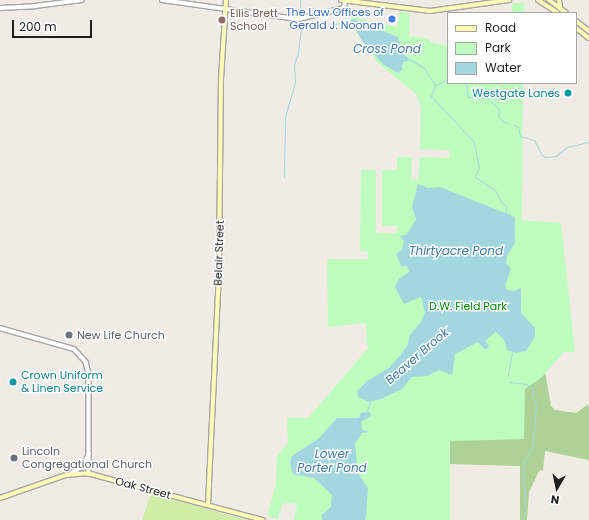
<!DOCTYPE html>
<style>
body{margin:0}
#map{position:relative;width:589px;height:520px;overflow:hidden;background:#f0ebe4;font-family:Poppins,sans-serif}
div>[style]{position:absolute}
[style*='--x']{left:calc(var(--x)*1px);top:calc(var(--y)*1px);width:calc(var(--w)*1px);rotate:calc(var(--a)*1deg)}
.grass>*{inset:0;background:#cfeda7}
.forest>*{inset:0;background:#add296}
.park>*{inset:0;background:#bffdbf;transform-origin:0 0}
.water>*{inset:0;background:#a2d7e0}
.stream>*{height:1px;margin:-0.5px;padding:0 0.5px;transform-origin:0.5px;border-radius:0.5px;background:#a2d7e0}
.roads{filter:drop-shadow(1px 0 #a6a6a6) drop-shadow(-1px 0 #a6a6a6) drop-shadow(0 1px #a6a6a6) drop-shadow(0 -1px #a6a6a6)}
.tertiary>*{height:3.5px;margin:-1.75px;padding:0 1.75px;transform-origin:1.75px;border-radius:1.75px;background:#fff}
.secondary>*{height:4px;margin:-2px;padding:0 2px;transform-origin:2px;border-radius:2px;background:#fdfbb5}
.dots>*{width:11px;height:11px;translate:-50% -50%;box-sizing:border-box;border:2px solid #fff;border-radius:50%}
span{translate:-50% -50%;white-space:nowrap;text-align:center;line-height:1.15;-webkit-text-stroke:3px #fff;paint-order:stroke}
.shop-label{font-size:11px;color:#366cbe}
.right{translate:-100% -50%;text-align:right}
.education-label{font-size:11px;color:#785e54}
.left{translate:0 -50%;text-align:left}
.culture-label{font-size:11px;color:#0d838f}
.street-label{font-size:11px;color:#1f1f1f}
.park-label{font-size:11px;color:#058405}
.worship-label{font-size:11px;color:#5b616d}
.water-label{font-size:12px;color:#407aa4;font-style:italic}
.legend{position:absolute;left:447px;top:12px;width:130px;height:72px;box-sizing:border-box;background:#fff;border:1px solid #a5a5a5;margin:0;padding:5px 7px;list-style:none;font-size:12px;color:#1f1f1f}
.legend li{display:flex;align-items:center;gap:8px;height:20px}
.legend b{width:20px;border:1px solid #a5a5a5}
.north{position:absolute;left:537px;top:468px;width:40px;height:40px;-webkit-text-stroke:3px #fff;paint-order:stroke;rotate:189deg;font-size:11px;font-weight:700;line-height:16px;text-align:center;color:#1f1f1f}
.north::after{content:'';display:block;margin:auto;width:14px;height:18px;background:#1f1f1f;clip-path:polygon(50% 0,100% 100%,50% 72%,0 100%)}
.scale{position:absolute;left:12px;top:20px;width:80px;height:18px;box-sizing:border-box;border:2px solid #1f1f1f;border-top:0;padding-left:5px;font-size:12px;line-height:14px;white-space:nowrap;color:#1f1f1f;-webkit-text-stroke:3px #fff;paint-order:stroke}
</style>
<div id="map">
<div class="grass">
<div style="clip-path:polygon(151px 494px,167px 498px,247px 520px,142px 520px)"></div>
</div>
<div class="forest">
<div style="clip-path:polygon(545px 372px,551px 406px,555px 410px,576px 413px,587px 405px,589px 407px,589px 460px,545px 451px,543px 470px,539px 471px,529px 492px,527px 520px,520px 520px,520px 466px,450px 464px,449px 440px)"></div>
</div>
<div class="park">
<div style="left:524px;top:3px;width:10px;height:12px;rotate:90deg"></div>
<div style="clip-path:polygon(400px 11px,410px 13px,409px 36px,430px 39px,430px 42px,448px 46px,448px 83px,523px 83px,522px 220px,561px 223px,575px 352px,564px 352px,542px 377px,525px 389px,524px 439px,450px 441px,450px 520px,294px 520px,297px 504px,286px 503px,282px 505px,278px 519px,267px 516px,276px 484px,277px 456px,288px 443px,287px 418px,308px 418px,370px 346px,367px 346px,366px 323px,328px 327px,327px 259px,368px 259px,368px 252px,360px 251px,361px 170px,376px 170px,376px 233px,397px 233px,397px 226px,382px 226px,382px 170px,397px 170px,397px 157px,412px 157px,411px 179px,418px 180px,420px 157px,450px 158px,449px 150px,420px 149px,421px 108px,417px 95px,377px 62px,349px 16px,397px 27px)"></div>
</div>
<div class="water">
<div style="clip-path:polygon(353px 19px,398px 37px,401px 51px,408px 58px,408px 61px,403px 62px,402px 70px,398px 73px,384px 65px,363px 42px,350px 21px)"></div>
<div style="clip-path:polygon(418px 184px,428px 188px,440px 187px,515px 217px,515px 243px,507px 256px,506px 263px,511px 269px,505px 286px,507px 290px,514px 291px,521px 288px,521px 313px,535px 328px,535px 337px,526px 351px,516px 353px,507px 350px,504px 340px,496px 332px,486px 340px,486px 343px,489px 345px,487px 349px,484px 349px,478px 342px,455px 354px,452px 375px,439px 370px,427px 376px,412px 377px,402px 389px,381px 399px,369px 402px,358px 397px,357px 391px,367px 381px,389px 368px,402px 353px,408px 345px,409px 336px,421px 322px,425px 312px,421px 297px,404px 304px,395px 287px,399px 279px,409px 272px,407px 266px,401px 266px,396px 254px,402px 250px,404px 241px,400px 236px,407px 234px,416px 219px,412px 207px)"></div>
<div style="clip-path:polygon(370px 412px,371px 416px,361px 422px,362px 430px,370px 432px,362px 433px,355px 444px,358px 473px,368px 488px,366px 517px,365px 520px,322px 520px,322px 515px,331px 507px,332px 495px,314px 478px,293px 474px,290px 463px,292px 456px,318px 439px,337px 418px,357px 418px,360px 417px,360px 413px)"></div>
</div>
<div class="stream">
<div style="--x:300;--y:0;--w:27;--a:88"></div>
<div style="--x:301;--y:27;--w:11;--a:5"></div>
<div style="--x:318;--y:27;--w:27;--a:-10"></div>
<div style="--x:407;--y:58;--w:20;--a:30"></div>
<div style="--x:424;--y:68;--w:20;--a:57"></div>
<div style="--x:435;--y:85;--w:12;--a:110"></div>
<div style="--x:431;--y:96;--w:63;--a:46.9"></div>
<div style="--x:474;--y:142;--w:25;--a:79"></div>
<div style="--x:479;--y:167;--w:11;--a:112"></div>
<div style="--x:475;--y:177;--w:24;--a:33"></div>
<div style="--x:495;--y:190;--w:13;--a:63"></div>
<div style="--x:501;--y:202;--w:8;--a:40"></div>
<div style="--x:507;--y:207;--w:5;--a:112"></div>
<div style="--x:466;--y:83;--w:14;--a:82"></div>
<div style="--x:468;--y:97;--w:19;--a:3"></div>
<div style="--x:487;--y:98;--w:16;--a:43"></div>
<div style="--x:499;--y:109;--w:5;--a:101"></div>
<div style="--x:498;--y:114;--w:8;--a:60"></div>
<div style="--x:502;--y:121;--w:6;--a:18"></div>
<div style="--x:436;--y:85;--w:13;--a:-27"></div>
<div style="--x:514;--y:125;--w:4;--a:27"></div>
<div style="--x:518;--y:127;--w:9;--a:77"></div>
<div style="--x:520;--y:136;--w:15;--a:16"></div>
<div style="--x:534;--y:140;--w:17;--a:62"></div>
<div style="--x:542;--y:155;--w:4;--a:34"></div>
<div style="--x:545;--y:157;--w:11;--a:-5"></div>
<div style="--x:556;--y:156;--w:14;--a:-39"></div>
<div style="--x:567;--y:147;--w:23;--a:-13"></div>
<div style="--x:284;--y:177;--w:60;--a:-89"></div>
<div style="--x:285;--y:117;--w:36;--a:-74"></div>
<div style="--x:295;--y:82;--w:18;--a:-93"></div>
<div style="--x:294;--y:64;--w:12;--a:-70"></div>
<div style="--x:298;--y:53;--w:26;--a:-83"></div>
<div style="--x:508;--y:375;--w:23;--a:-80"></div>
<div style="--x:509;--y:382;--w:17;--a:7"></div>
<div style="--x:526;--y:384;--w:9;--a:32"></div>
<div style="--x:534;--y:389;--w:5;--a:112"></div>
<div style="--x:532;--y:394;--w:13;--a:72"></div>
<div style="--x:536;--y:406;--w:43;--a:95.3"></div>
<div style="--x:532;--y:449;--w:14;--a:126"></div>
<div style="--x:524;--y:460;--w:9;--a:96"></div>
<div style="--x:523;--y:469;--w:42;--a:87.3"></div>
<div style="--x:525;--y:511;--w:9;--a:103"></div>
<div style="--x:367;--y:411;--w:10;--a:-73"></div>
</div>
<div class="roads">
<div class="tertiary">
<div style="--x:162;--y:0;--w:137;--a:8"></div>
<div style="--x:298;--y:19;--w:47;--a:-13.4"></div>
<div style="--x:344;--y:8;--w:7;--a:-82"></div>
<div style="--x:0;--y:8;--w:35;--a:-3"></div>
<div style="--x:35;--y:6;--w:47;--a:-7.3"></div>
<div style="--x:0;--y:328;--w:77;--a:15.8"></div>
<div style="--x:74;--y:349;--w:18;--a:47"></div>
<div style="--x:86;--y:362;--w:12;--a:76"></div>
<div style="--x:89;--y:374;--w:100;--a:90"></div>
<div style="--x:71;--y:474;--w:16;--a:-35"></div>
<div style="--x:84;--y:465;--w:12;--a:-66"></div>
</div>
<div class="secondary">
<div style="--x:341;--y:0;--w:90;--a:7"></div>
<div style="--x:430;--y:11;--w:80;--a:-7.9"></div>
<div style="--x:538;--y:0;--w:24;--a:33"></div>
<div style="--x:549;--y:0;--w:21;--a:37"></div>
<div style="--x:559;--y:0;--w:8;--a:83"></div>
<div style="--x:576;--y:21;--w:16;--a:38"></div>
<div style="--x:576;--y:28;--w:16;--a:38"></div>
<div style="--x:0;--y:498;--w:70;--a:-19.2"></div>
<div style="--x:66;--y:475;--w:21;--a:-5"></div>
<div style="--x:87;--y:473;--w:182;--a:15"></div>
<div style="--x:208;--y:505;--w:236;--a:-87.3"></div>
<div style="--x:219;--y:269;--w:190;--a:-89.4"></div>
<div style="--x:221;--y:79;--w:79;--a:-86.4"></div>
</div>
</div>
<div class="dots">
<div style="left:392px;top:19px;background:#3f7fe0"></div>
<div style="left:222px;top:20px;background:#8d6e63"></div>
<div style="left:568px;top:93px;background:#0f9aa8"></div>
<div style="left:69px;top:335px;background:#6b7280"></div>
<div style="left:13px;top:382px;background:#0f9aa8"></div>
<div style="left:14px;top:458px;background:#6b7280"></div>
</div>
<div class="shop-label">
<span class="right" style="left:384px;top:19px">The Law Offices of<br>Gerald J. Noonan</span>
</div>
<div class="education-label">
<span class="left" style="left:230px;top:20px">Ellis Brett<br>School</span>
</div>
<div class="culture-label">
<span class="right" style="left:560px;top:93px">Westgate Lanes</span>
<span class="left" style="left:21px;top:382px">Crown Uniform<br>&amp; Linen Service</span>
</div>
<div class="street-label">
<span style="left:219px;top:253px;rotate:-88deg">Belair Street</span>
<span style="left:143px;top:488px;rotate:15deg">Oak Street</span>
</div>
<div class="park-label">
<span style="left:468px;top:306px">D.W. Field Park</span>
</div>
<div class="worship-label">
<span class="left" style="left:77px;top:335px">New Life Church</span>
<span class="left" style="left:22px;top:458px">Lincoln<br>Congregational Church</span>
</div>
<div class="water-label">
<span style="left:387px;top:49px">Cross Pond</span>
<span style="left:456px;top:251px">Thirtyacre Pond</span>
<span style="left:417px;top:356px;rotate:-41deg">Beaver Brook</span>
<span style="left:332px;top:461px">Lower<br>Porter Pond</span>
</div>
<ul class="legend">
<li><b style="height:5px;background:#fdfbb5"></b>Road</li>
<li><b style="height:11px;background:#bffdbf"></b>Park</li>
<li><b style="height:11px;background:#a2d7e0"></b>Water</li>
</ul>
<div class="north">N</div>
<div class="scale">200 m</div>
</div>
